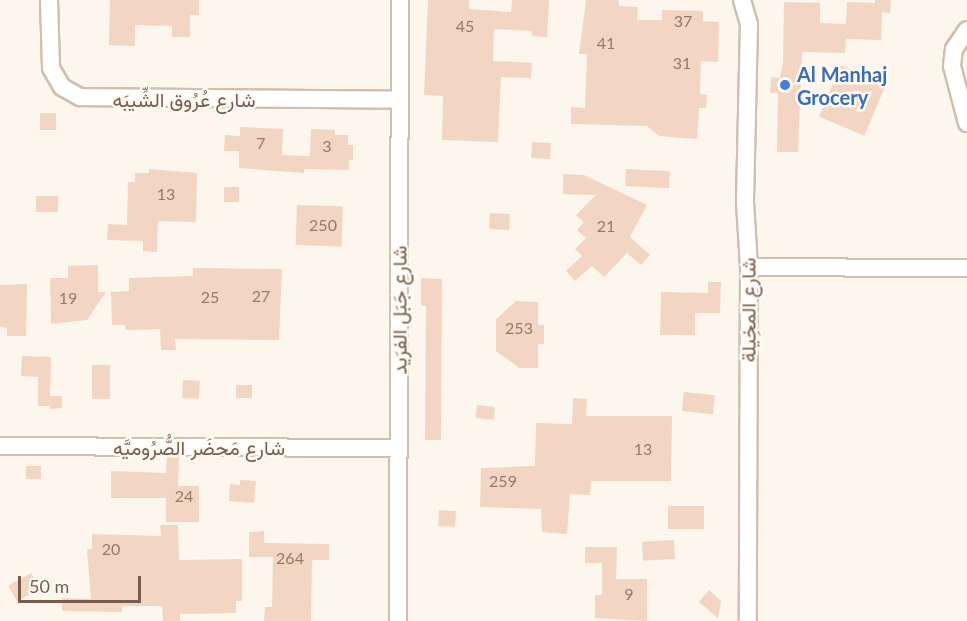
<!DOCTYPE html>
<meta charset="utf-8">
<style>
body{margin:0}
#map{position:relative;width:967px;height:621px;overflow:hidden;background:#fdf6ec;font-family:Lato,Vazirmatn,sans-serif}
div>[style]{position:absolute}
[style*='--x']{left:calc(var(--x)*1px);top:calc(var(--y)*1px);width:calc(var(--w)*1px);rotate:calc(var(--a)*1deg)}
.building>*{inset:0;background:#f3d5c3;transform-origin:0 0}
.roads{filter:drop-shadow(2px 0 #d1beb0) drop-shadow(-2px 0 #d1beb0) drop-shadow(0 2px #d1beb0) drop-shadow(0 -2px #d1beb0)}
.minor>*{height:16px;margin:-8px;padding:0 8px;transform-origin:8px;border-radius:8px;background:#fff}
.dots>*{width:16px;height:16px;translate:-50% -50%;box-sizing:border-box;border:3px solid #fffaf3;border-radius:50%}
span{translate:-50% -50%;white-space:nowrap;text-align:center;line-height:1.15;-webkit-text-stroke:5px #fffaf3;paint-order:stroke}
.number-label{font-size:16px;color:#987a6a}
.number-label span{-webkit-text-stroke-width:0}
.shop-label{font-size:20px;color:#366cbe;font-weight:700}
.left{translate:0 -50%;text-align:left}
.street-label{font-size:20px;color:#7a5c4d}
.scale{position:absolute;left:18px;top:576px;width:123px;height:27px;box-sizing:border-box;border:3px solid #7a5c4d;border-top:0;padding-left:8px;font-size:18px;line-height:21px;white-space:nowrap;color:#7a5c4d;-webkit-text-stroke:4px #fffaf3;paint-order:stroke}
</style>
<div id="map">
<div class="building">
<div style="clip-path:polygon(110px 0,199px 0,199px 15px,190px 15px,190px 37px,172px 37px,172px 26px,135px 25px,135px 46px,109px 45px)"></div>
<div style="clip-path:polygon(428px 0,469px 0,469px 9px,511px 12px,512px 0,549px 0,547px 37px,532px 36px,532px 31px,494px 29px,493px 61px,532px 63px,531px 78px,501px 77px,498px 142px,442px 140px,443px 96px,424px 95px)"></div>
<div style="clip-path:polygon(586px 0,618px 0,619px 6px,638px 7px,637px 20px,662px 20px,662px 10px,703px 11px,703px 21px,719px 22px,718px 62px,701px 61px,700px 94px,707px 95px,706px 108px,699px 108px,697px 139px,659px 136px,647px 126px,571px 124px,571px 107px,585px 108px,587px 54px,579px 54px)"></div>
<div style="clip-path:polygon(875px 0,891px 0,890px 13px,882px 12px,881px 40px,846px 39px,845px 53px,802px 52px,798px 152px,777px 152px,778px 93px,770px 93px,771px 77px,780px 78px,783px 63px,784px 2px,820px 3px,820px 23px,846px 24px,847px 2px,875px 3px)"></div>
<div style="left:841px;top:65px;width:49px;height:56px;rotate:23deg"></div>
<div style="left:40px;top:113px;width:16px;height:17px"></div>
<div style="clip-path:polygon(240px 127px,283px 129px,282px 155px,310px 156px,311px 129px,335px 130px,335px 135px,348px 135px,348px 145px,353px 145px,353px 160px,349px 160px,349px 170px,304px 169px,304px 173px,239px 168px,239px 151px,224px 151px,225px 135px,240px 136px)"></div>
<div style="left:532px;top:142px;width:19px;height:16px;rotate:3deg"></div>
<div style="clip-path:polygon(149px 169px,197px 173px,196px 222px,158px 221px,157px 252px,143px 251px,143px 241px,107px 240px,108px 224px,127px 225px,128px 182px,135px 182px,135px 173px,149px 173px)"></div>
<div style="left:626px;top:169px;width:44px;height:17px;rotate:3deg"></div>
<div style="clip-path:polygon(563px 174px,584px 175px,647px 205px,630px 237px,650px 255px,641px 265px,627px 253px,604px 277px,592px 266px,575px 281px,566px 271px,582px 256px,575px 249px,586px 238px,577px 230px,584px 222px,576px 215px,596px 195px,563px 194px)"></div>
<div style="left:224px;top:187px;width:15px;height:15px"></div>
<div style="left:36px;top:196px;width:22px;height:16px"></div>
<div style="left:297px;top:205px;width:46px;height:40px;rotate:2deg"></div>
<div style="left:490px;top:213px;width:20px;height:16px;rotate:3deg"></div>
<div style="clip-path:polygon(98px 265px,98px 292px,106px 292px,87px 320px,51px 324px,50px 278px,68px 278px,68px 266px)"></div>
<div style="clip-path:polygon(193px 268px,282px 269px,279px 340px,175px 339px,176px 350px,161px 350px,160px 329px,126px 330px,125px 325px,112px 325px,111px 292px,129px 291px,129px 278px,193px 276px)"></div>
<div style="clip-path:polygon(421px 278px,442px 279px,441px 440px,425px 440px,426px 306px,421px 305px)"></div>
<div style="clip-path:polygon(708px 282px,721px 282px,720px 313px,695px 313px,695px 335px,660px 335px,661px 292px,708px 293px)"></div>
<div style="clip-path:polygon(27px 284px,26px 336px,7px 336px,7px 328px,0 327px,0 285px)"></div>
<div style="clip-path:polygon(516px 301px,538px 302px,538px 325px,544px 325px,544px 344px,538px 344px,538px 368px,519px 368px,496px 351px,496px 319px)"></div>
<div style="clip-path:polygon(22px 356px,51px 357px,50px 396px,62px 396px,62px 408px,50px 409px,49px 399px,49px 406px,38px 406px,38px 377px,21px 376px)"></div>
<div style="left:92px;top:365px;width:18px;height:34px"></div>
<div style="left:183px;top:380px;width:17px;height:18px;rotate:3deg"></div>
<div style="left:236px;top:385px;width:16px;height:13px"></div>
<div style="left:684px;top:392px;width:31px;height:19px;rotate:6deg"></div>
<div style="clip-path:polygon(573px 398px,587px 399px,586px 416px,672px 416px,671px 481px,591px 481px,590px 495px,570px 494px,567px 534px,542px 532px,541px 509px,480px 507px,481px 468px,535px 466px,536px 423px,572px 424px)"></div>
<div style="left:477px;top:405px;width:18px;height:13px;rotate:6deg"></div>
<div style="clip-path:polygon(167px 457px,179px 457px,178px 486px,199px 486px,199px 522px,166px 522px,166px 498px,111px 498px,111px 471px,166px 473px)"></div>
<div style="left:26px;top:466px;width:15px;height:13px"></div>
<div style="clip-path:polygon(240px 480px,256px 481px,254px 503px,229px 501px,230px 484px,240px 485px)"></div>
<div style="left:668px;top:506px;width:36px;height:23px"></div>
<div style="left:439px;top:510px;width:17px;height:16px;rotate:3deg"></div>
<div style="clip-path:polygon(160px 525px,178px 525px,179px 560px,242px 559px,242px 601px,236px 601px,236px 613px,180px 614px,180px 621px,163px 621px,162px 606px,122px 606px,122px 612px,62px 611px,62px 598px,91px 599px,87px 549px,92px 549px,92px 534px,161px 536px)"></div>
<div style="clip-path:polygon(264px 531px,264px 543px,329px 544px,329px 560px,312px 560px,311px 621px,264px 621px,265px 607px,272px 607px,273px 557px,249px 557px,249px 532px)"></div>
<div style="left:674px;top:540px;width:19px;height:32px;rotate:87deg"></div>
<div style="clip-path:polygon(585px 547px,617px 547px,616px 579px,647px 579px,647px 621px,595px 618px,595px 595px,602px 595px,602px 563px,585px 563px)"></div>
<div style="left:31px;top:573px;width:18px;height:26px;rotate:61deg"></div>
<div style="clip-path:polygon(709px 590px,721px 601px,718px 618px,699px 602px)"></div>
</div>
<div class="roads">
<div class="minor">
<div style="--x:49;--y:0;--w:68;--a:88.3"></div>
<div style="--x:51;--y:68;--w:22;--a:60"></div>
<div style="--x:62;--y:87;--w:21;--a:29"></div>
<div style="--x:80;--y:97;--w:319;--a:0.5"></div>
<div style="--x:742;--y:0;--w:25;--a:74"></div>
<div style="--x:749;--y:24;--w:178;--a:91.3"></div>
<div style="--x:745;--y:202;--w:65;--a:86.5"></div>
<div style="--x:749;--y:267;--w:354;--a:90.2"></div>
<div style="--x:967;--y:30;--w:23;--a:124"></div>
<div style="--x:954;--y:49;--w:17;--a:97"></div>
<div style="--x:952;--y:66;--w:59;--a:75.3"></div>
<div style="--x:749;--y:267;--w:218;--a:0.3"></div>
<div style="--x:0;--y:446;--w:398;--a:0.3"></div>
<div style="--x:398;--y:621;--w:621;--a:-89.82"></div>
</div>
</div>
<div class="dots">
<div style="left:785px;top:85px;background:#3f7fe0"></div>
</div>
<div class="number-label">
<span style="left:683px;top:21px">37</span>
<span style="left:465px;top:26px">45</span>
<span style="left:606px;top:43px">41</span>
<span style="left:682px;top:63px">31</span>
<span style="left:261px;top:143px">7</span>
<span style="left:327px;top:146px">3</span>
<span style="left:166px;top:194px">13</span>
<span style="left:323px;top:225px">250</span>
<span style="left:606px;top:226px">21</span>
<span style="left:261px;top:296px">27</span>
<span style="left:210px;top:297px">25</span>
<span style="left:68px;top:298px">19</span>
<span style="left:519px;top:328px">253</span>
<span style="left:643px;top:449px">13</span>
<span style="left:503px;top:481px">259</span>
<span style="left:184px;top:496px">24</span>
<span style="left:111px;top:549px">20</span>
<span style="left:290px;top:558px">264</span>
<span style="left:629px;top:594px">9</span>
</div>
<div class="shop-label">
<span class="left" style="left:797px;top:86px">Al Manhaj<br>Grocery</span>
</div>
<div class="street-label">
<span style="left:184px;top:99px">شارع عُرُوق الشِّيبَه</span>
<span style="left:399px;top:310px;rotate:-90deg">شارع جَبَل الفرَيد</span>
<span style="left:748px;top:310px;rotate:-90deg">شارع المخِيلة</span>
<span style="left:199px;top:447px">شارع مَحضَر الصُّرُوميَّه</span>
</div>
<div class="scale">50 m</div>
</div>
